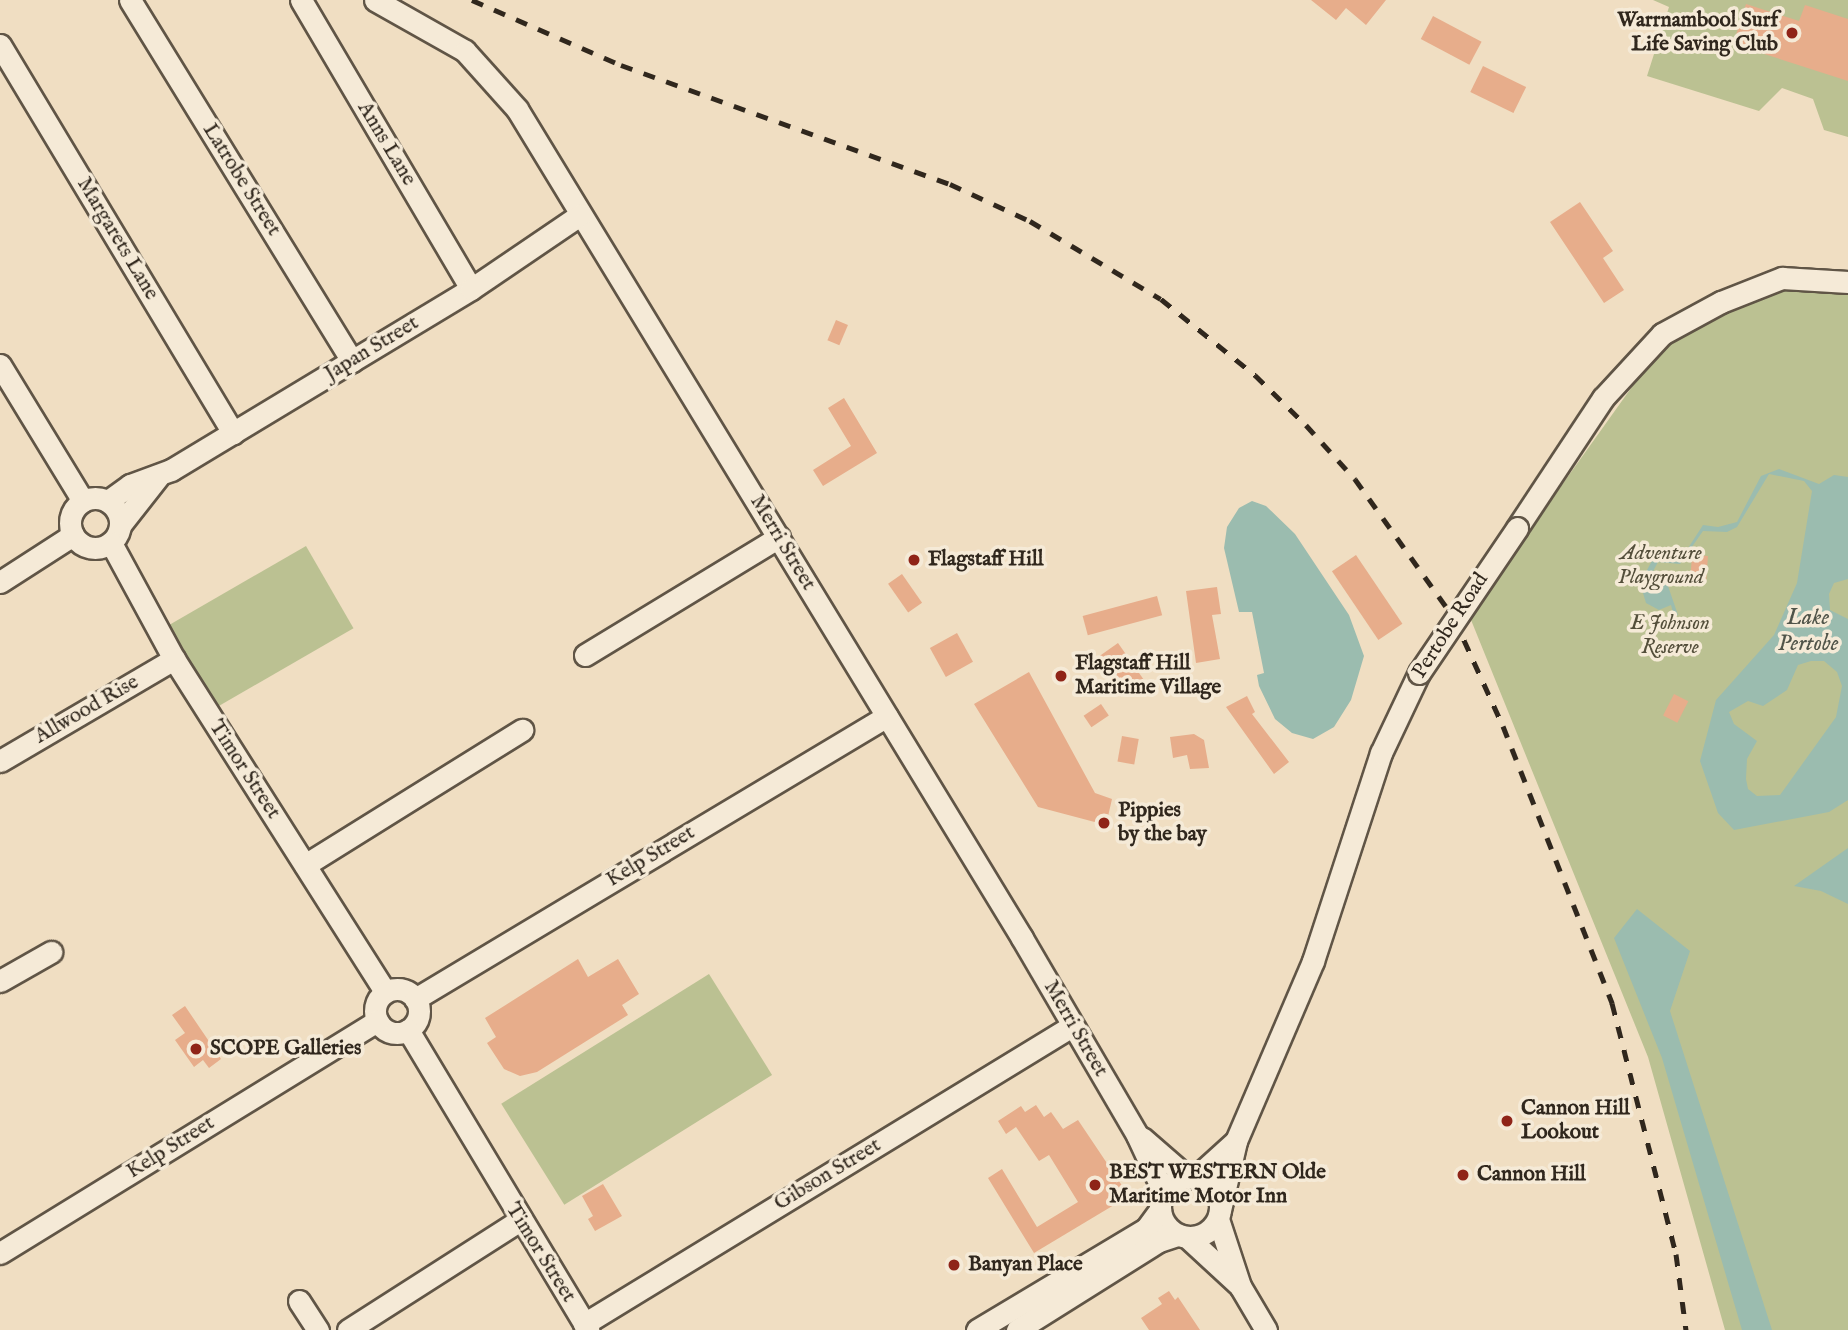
<!DOCTYPE html>
<style>
body{margin:0}
#map{position:relative;width:1848px;height:1330px;overflow:hidden;background:#f0dec2;font-family:"IM FELL English",serif}
div>[style]{position:absolute}
[style*='--x']{left:calc(var(--x)*1px);top:calc(var(--y)*1px);width:calc(var(--w)*1px);rotate:calc(var(--a)*1deg)}
.green>*{inset:0;background:#bbc192;transform-origin:0 0}
.water>*{inset:0;background:#9bbcaf}
.building>*{inset:0;background:#e7ad8b;transform-origin:0 0}
.roads{filter:drop-shadow(2px 0 #605546) drop-shadow(-2px 0 #605546) drop-shadow(0 2px #605546) drop-shadow(0 -2px #605546)}
.minor>*{height:21px;margin:-10.5px;padding:0 10.5px;transform-origin:10.5px;border-radius:10.5px;background:#f5ead7}
.minor>.ring{margin:-10.5px;padding:0;box-sizing:content-box;background:none;border:21px solid #f5ead7;border-radius:50%}
.rail>*{height:5px;margin-top:-2.5px;transform-origin:0;background:repeating-linear-gradient(90deg,#30271d 0 12px,transparent 0 24px)}
.bridges{filter:drop-shadow(2px 0 #605546) drop-shadow(-2px 0 #605546) drop-shadow(0 2px #605546) drop-shadow(0 -2px #605546)}
.minor-bridge>*{height:21px;margin:-10.5px;padding:0 10.5px;transform-origin:10.5px;border-radius:10.5px;background:#f5ead7}
.dots>*{width:19px;height:19px;translate:-50% -50%;box-sizing:border-box;border:4px solid #f5ead7;border-radius:50%}
span{translate:-50% -50%;white-space:nowrap;text-align:center;line-height:1.15;-webkit-text-stroke:7px #f5ead7;paint-order:stroke}
.poi-label{font-size:21px;color:#30271d;font-weight:700}
.right{translate:-100% -50%;text-align:right}
.left{translate:0 -50%;text-align:left}
.street-label{font-size:21px;color:#30271d}
.park-label{font-size:21px;color:#534e3a;font-style:italic}
.water-label{font-size:23px;color:#505449;font-style:italic}
</style>
<div id="map">
<div class="green">
<div style="clip-path:polygon(1653px 0,1848px 0,1848px 137px,1824px 130px,1813px 99px,1782px 88px,1759px 111px,1647px 76px,1669px 7px)"></div>
<div style="clip-path:polygon(1848px 277px,1848px 1330px,1725px 1330px,1648px 1057px,1469px 615px,1654px 356px,1747px 286px)"></div>
<div style="left:306px;top:546px;width:95px;height:170px;rotate:60deg"></div>
<div style="left:709px;top:974px;width:119px;height:245px;rotate:58deg"></div>
</div>
<div class="water">
<div style="clip-path:polygon(evenodd,1779px 469px,1819px 484px,1834px 475px,1848px 477px,1848px 579px,1834px 583px,1829px 594px,1830px 610px,1848px 619px,1848px 800px,1829px 812px,1734px 830px,1718px 813px,1700px 761px,1716px 700px,1774px 635px,1797px 583px,1812px 491px,1804px 481px,1769px 474px,1737px 527px,1727px 532px,1703px 531px,1680px 564px,1658px 562px,1651px 575px,1668px 586px,1678px 615px,1674px 616px,1671px 605px,1659px 610px,1646px 603px,1640px 583px,1654px 557px,1681px 559px,1703px 525px,1718px 527px,1737px 522px,1761px 476px,1779px 469px,1811px 661px,1824px 661px,1837px 672px,1842px 686px,1836px 717px,1780px 795px,1757px 796px,1748px 789px,1746px 779px,1747px 759px,1757px 741px,1734px 724px,1729px 712px,1748px 701px,1763px 706px,1787px 690px,1798px 665px,1811px 661px)"></div>
<div style="clip-path:polygon(1252px 501px,1266px 506px,1295px 534px,1349px 615px,1364px 656px,1351px 700px,1334px 727px,1313px 739px,1292px 733px,1275px 719px,1259px 686px,1257px 675px,1264px 673px,1252px 612px,1239px 612px,1224px 548px,1227px 527px,1239px 508px)"></div>
<div style="clip-path:polygon(1848px 848px,1848px 904px,1821px 891px,1794px 886px)"></div>
<div style="clip-path:polygon(1637px 909px,1690px 951px,1670px 1011px,1772px 1330px,1742px 1330px,1662px 1058px,1614px 938px)"></div>
</div>
<div class="building">
<div style="clip-path:polygon(1311px 0,1386px 0,1366px 25px,1346px 8px,1336px 20px)"></div>
<div style="clip-path:polygon(1746px 4px,1799px 21px,1805px 5px,1848px 19px,1848px 81px,1733px 44px)"></div>
<div style="left:1433px;top:16px;width:55px;height:26px;rotate:28deg"></div>
<div style="left:1483px;top:66px;width:48px;height:29px;rotate:26deg"></div>
<div style="clip-path:polygon(1580px 202px,1613px 251px,1603px 258px,1624px 290px,1604px 303px,1550px 222px)"></div>
<div style="left:836px;top:320px;width:13px;height:22px;rotate:23deg"></div>
<div style="clip-path:polygon(844px 398px,877px 453px,823px 486px,813px 470px,851px 446px,828px 408px)"></div>
<div style="left:1356px;top:555px;width:83px;height:29px;rotate:56deg"></div>
<div style="left:1692px;top:555px;width:16px;height:25px;rotate:4deg"></div>
<div style="left:902px;top:574px;width:35px;height:17px;rotate:55deg"></div>
<div style="clip-path:polygon(1217px 587px,1221px 614px,1212px 615px,1220px 659px,1196px 663px,1186px 591px)"></div>
<div style="left:1157px;top:596px;width:20px;height:77px;rotate:75deg"></div>
<div style="left:957px;top:633px;width:33px;height:31px;rotate:61deg"></div>
<div style="left:1118px;top:643px;width:45px;height:29px;rotate:55deg"></div>
<div style="clip-path:polygon(1029px 672px,1095px 793px,1112px 799px,1106px 825px,1038px 807px,974px 704px)"></div>
<div style="left:1674px;top:694px;width:16px;height:24px;rotate:27deg"></div>
<div style="clip-path:polygon(1247px 696px,1255px 712px,1252px 714px,1289px 762px,1274px 774px,1226px 707px)"></div>
<div style="left:1101px;top:704px;width:14px;height:21px;rotate:56deg"></div>
<div style="clip-path:polygon(1194px 734px,1204px 740px,1209px 768px,1190px 769px,1187px 755px,1173px 758px,1170px 737px)"></div>
<div style="left:1122px;top:736px;width:17px;height:26px;rotate:10deg"></div>
<div style="clip-path:polygon(578px 959px,588px 977px,618px 959px,639px 994px,622px 1005px,628px 1015px,537px 1072px,520px 1076px,504px 1069px,487px 1043px,496px 1037px,485px 1018px)"></div>
<div style="clip-path:polygon(185px 1006px,221px 1059px,209px 1068px,203px 1060px,194px 1067px,175px 1040px,185px 1033px,172px 1015px)"></div>
<div style="clip-path:polygon(1036px 1105px,1044px 1117px,1051px 1112px,1063px 1129px,1078px 1120px,1129px 1196px,1034px 1253px,988px 1178px,1002px 1169px,1037px 1227px,1078px 1202px,1049px 1155px,1039px 1161px,1016px 1127px,1006px 1134px,998px 1121px,1021px 1106px,1025px 1112px)"></div>
<div style="clip-path:polygon(603px 1184px,622px 1216px,595px 1231px,588px 1219px,593px 1216px,582px 1196px)"></div>
<div style="clip-path:polygon(1169px 1291px,1175px 1300px,1178px 1297px,1200px 1330px,1149px 1330px,1141px 1318px,1162px 1304px,1158px 1298px)"></div>
</div>
<div class="roads">
<div class="minor">
<div style="--x:130;--y:0;--w:424;--a:58.4"></div>
<div style="--x:301;--y:0;--w:335;--a:59.5"></div>
<div style="--x:375;--y:0;--w:103;--a:29.5"></div>
<div style="--x:465;--y:51;--w:78;--a:48.1"></div>
<div style="--x:517;--y:109;--w:971;--a:58.65"></div>
<div style="--x:1022;--y:938;--w:228;--a:59.7"></div>
<div style="--x:1137;--y:1135;--w:64;--a:65"></div>
<div style="--x:0;--y:45;--w:453;--a:59"></div>
<div style="--x:0;--y:365;--w:159;--a:58.6"></div>
<div class="ring" style="left:70px;top:498px;width:29px;height:29px"></div>
<div style="--x:108;--y:501;--w:27;--a:-36"></div>
<div style="--x:130;--y:485;--w:44;--a:-20.1"></div>
<div style="--x:171;--y:470;--w:350;--a:-31.1"></div>
<div style="--x:471;--y:289;--w:132;--a:-34.2"></div>
<div style="--x:121;--y:524;--w:60;--a:-51.8"></div>
<div style="--x:1517;--y:528;--w:156;--a:-56.5"></div>
<div style="--x:1603;--y:398;--w:87;--a:-47.3"></div>
<div style="--x:1662;--y:334;--w:67;--a:-28.5"></div>
<div style="--x:1721;--y:302;--w:66;--a:-21.5"></div>
<div style="--x:1782;--y:278;--w:66;--a:3.5"></div>
<div style="--x:111;--y:543;--w:132;--a:61.5"></div>
<div style="--x:174;--y:659;--w:394;--a:57.6"></div>
<div style="--x:0;--y:582;--w:87;--a:-32.8"></div>
<div style="--x:585;--y:655;--w:227;--a:-31.3"></div>
<div style="--x:0;--y:761;--w:202;--a:-30.4"></div>
<div style="--x:305;--y:865;--w:256;--a:-31.9"></div>
<div style="--x:0;--y:981;--w:59;--a:-29.6"></div>
<div class="ring" style="left:375px;top:989px;width:23px;height:23px"></div>
<div style="--x:415;--y:999;--w:550;--a:-30.95"></div>
<div style="--x:408;--y:1030;--w:350;--a:59"></div>
<div style="--x:1142;--y:1138;--w:61;--a:41"></div>
<div class="ring" style="left:1160px;top:1177px;width:39px;height:39px"></div>
<div style="--x:1195;--y:1178;--w:55;--a:-42.1"></div>
<div style="--x:1220;--y:1210;--w:71;--a:-76.9"></div>
<div style="--x:1236;--y:1141;--w:196;--a:-66.8"></div>
<div style="--x:1313;--y:961;--w:219;--a:-71.9"></div>
<div style="--x:1381;--y:753;--w:89;--a:-64.6"></div>
<div style="--x:1218;--y:1219;--w:71;--a:71.8"></div>
<div style="--x:1240;--y:1286;--w:51;--a:59.4"></div>
<div style="--x:1187;--y:1237;--w:69;--a:42.7"></div>
<div style="--x:0;--y:1253;--w:443;--a:-31.6"></div>
<div style="--x:299;--y:1301;--w:35;--a:57"></div>
<div style="--x:584;--y:1324;--w:572;--a:-31.41"></div>
<div style="--x:348;--y:1330;--w:204;--a:-32.6"></div>
<div style="--x:977;--y:1330;--w:197;--a:-30.9"></div>
<div style="--x:1146;--y:1229;--w:24;--a:-54"></div>
<div style="--x:1017;--y:1330;--w:168;--a:-32.1"></div>
<div style="--x:1159;--y:1241;--w:20;--a:-18"></div>
</div>
</div>
<div class="rail">
<div style="--x:472;--y:0;--w:163;--a:23.6"></div>
<div style="--x:621;--y:65;--w:350;--a:19.9"></div>
<div style="--x:950;--y:184;--w:88;--a:24.8"></div>
<div style="--x:1030;--y:221;--w:152;--a:30.8"></div>
<div style="--x:1161;--y:299;--w:121;--a:39"></div>
<div style="--x:1255;--y:375;--w:71;--a:44.4"></div>
<div style="--x:1306;--y:425;--w:73;--a:47.8"></div>
<div style="--x:1355;--y:479;--w:171;--a:54.5"></div>
<div style="--x:1454;--y:618;--w:119;--a:65.6"></div>
<div style="--x:1503;--y:726;--w:298;--a:68.5"></div>
<div style="--x:1612;--y:1003;--w:259;--a:75.7"></div>
<div style="--x:1676;--y:1254;--w:77;--a:82.5"></div>
</div>
<div class="bridges">
<div class="minor-bridge">
<div style="--x:1419;--y:673;--w:175;--a:-55.9"></div>
</div>
</div>
<div class="dots">
<div style="left:1792px;top:33px;background:#8f2418"></div>
<div style="left:914px;top:560px;background:#8f2418"></div>
<div style="left:1061px;top:676px;background:#8f2418"></div>
<div style="left:1104px;top:823px;background:#8f2418"></div>
<div style="left:196px;top:1049px;background:#8f2418"></div>
<div style="left:1507px;top:1121px;background:#8f2418"></div>
<div style="left:1463px;top:1175px;background:#8f2418"></div>
<div style="left:1095px;top:1185px;background:#8f2418"></div>
<div style="left:954px;top:1265px;background:#8f2418"></div>
</div>
<div class="poi-label">
<span class="right" style="left:1778px;top:33px">Warrnambool Surf<br>Life Saving Club</span>
<span class="left" style="left:928px;top:560px">Flagstaff Hill</span>
<span class="left" style="left:1075px;top:676px">Flagstaff Hill<br>Maritime Village</span>
<span class="left" style="left:1118px;top:823px">Pippies<br>by the bay</span>
<span class="left" style="left:210px;top:1049px">SCOPE Galleries</span>
<span class="left" style="left:1521px;top:1121px">Cannon Hill<br>Lookout</span>
<span class="left" style="left:1109px;top:1185px">BEST WESTERN Olde<br>Maritime Motor Inn</span>
<span class="left" style="left:1477px;top:1175px">Cannon Hill</span>
<span class="left" style="left:968px;top:1265px">Banyan Place</span>
</div>
<div class="street-label">
<span style="left:386px;top:144px;rotate:59deg">Anns Lane</span>
<span style="left:241px;top:180px;rotate:58deg">Latrobe Street</span>
<span style="left:117px;top:239px;rotate:59deg">Margarets Lane</span>
<span style="left:372px;top:349px;rotate:-31deg">Japan Street</span>
<span style="left:782px;top:543px;rotate:59deg">Merri Street</span>
<span style="left:1451px;top:626px;rotate:-57deg">Pertobe Road</span>
<span style="left:87px;top:710px;rotate:-30deg">Allwood Rise</span>
<span style="left:244px;top:770px;rotate:57deg">Timor Street</span>
<span style="left:651px;top:857px;rotate:-31deg">Kelp Street</span>
<span style="left:1075px;top:1029px;rotate:60deg">Merri Street</span>
<span style="left:171px;top:1148px;rotate:-32deg">Kelp Street</span>
<span style="left:828px;top:1175px;rotate:-31deg">Gibson Street</span>
<span style="left:540px;top:1253px;rotate:58deg">Timor Street</span>
</div>
<div class="park-label">
<span style="left:1661px;top:566px">Adventure<br>Playground</span>
<span style="left:1670px;top:636px">E Johnson<br>Reserve</span>
</div>
<div class="water-label">
<span style="left:1808px;top:631px">Lake<br>Pertobe</span>
</div>
</div>
